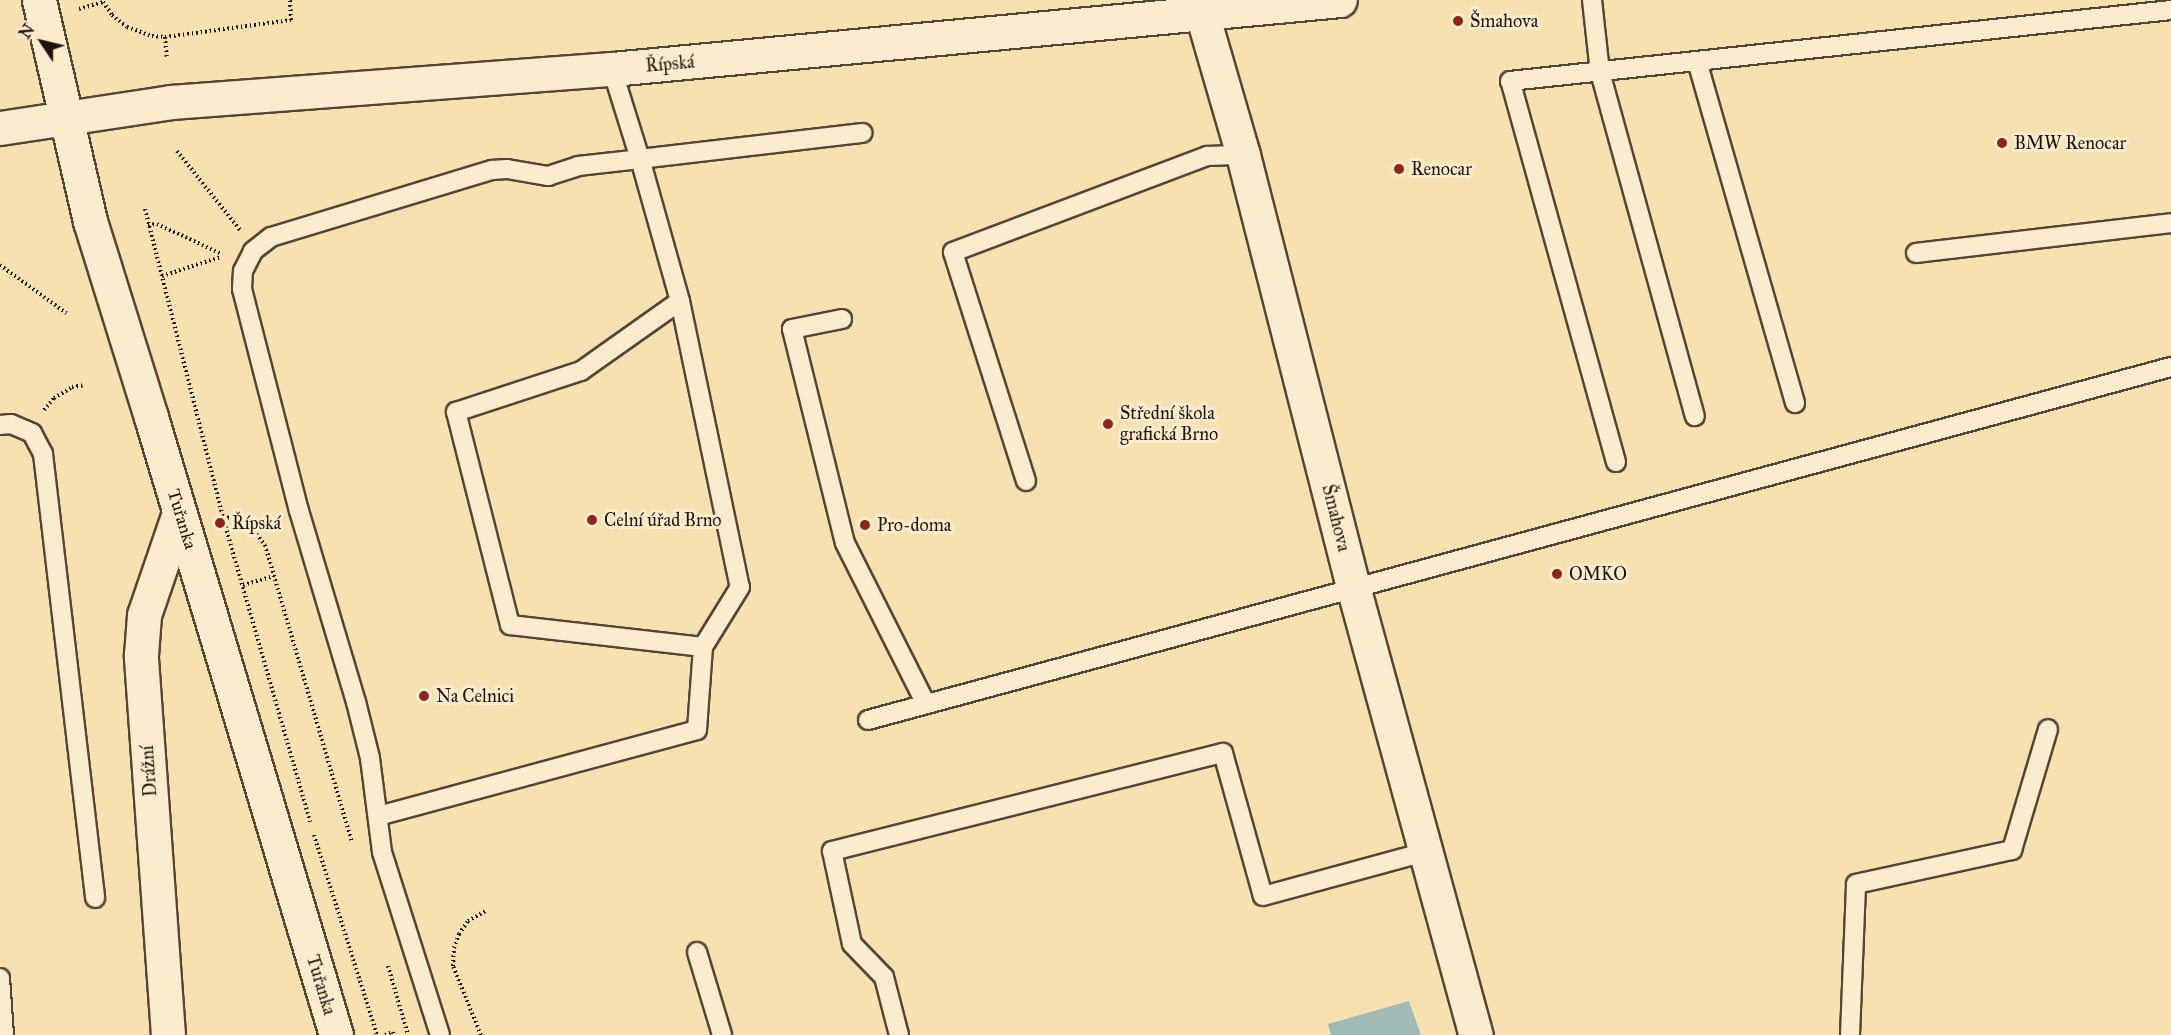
<!DOCTYPE html>
<meta charset="utf-8">
<style>
body{margin:0}
#map{position:relative;width:2171px;height:1035px;overflow:hidden;background:#f8e1b0;font-family:"IM FELL Great Primer",serif}
div>[style]{position:absolute}
[style*='--x']{left:calc(var(--x)*1px);top:calc(var(--y)*1px);width:calc(var(--w)*1px);rotate:calc(var(--a)*1deg)}
.water>*{inset:0;background:#a0bbb5}
.path>*{height:4px;margin-top:-2px;transform-origin:0;background:repeating-linear-gradient(90deg,#1e130e 0 1.5px,transparent 0 4.5px)}
.roads{filter:drop-shadow(2px 0 #544636) drop-shadow(-2px 0 #544636) drop-shadow(0 2px #544636) drop-shadow(0 -2px #544636)}
.lane>*{height:18px;margin:-9px;padding:0 9px;transform-origin:9px;border-radius:9px;background:#faeccc}
.street>*{height:33px;margin:-16.5px;padding:0 16.5px;transform-origin:16.5px;border-radius:16.5px;background:#faeccc}
.secondary>*{height:33px;margin:-16.5px;padding:0 16.5px;transform-origin:16.5px;border-radius:16.5px;background:#faeccc}
.dots>*{width:16px;height:16px;translate:-50% -50%;box-sizing:border-box;border:3px solid #faeccc;border-radius:50%}
span{translate:-50% -50%;white-space:nowrap;text-align:center;line-height:1.15;-webkit-text-stroke:6px #faeccc;paint-order:stroke}
.poi-label{font-size:18px;color:#1e130e}
.left{translate:0 -50%;text-align:left}
.street-label{font-size:18px;color:#1e130e}
.north{position:absolute;left:12px;top:12px;width:60px;height:60px;-webkit-text-stroke:4px #faeccc;paint-order:stroke;rotate:305deg;font-size:16px;font-weight:700;line-height:24px;text-align:center;color:#1e130e}
.north::after{content:'';display:block;margin:auto;width:21px;height:27px;background:#1e130e;clip-path:polygon(50% 0,100% 100%,50% 72%,0 100%)}
</style>
<div id="map">
<div class="water">
<div style="clip-path:polygon(1409px 1001px,1421px 1035px,1331px 1035px,1328px 1024px)"></div>
</div>
<div class="path">
<div style="--x:79;--y:9;--w:25;--a:-16"></div>
<div style="--x:103;--y:2;--w:16;--a:55"></div>
<div style="--x:112;--y:15;--w:19;--a:39"></div>
<div style="--x:127;--y:27;--w:27;--a:20"></div>
<div style="--x:152;--y:36;--w:13;--a:4"></div>
<div style="--x:165;--y:37;--w:21;--a:85"></div>
<div style="--x:165;--y:37;--w:127;--a:-7.7"></div>
<div style="--x:291;--y:20;--w:20;--a:-93"></div>
<div style="--x:177;--y:151;--w:101;--a:51.4"></div>
<div style="--x:145;--y:209;--w:319;--a:75.8"></div>
<div style="--x:223;--y:518;--w:316;--a:74"></div>
<div style="--x:148;--y:225;--w:9;--a:-6"></div>
<div style="--x:157;--y:224;--w:72;--a:24.8"></div>
<div style="--x:0;--y:265;--w:82;--a:36"></div>
<div style="--x:162;--y:276;--w:62;--a:-17.9"></div>
<div style="--x:44;--y:410;--w:16;--a:-50"></div>
<div style="--x:54;--y:398;--w:21;--a:-31"></div>
<div style="--x:72;--y:387;--w:13;--a:-9"></div>
<div style="--x:223;--y:518;--w:13;--a:-4"></div>
<div style="--x:236;--y:517;--w:18;--a:34"></div>
<div style="--x:251;--y:527;--w:23;--a:52"></div>
<div style="--x:265;--y:545;--w:310;--a:73.7"></div>
<div style="--x:243;--y:585;--w:32;--a:-16"></div>
<div style="--x:314;--y:835;--w:210;--a:72.5"></div>
<div style="--x:388;--y:966;--w:72;--a:73.8"></div>
<div style="--x:385;--y:1035;--w:9;--a:-21"></div>
<div style="--x:393;--y:1032;--w:3;--a:72"></div>
<div style="--x:481;--y:1035;--w:74;--a:-112.1"></div>
<div style="--x:453;--y:966;--w:18;--a:-87"></div>
<div style="--x:454;--y:948;--w:15;--a:-70"></div>
<div style="--x:459;--y:934;--w:16;--a:-55"></div>
<div style="--x:468;--y:921;--w:20;--a:-30"></div>
</div>
<div class="roads">
<div class="lane">
<div style="--x:1592;--y:0;--w:72;--a:83.7"></div>
<div style="--x:1600;--y:72;--w:357;--a:74.6"></div>
<div style="--x:1697;--y:61;--w:356;--a:74"></div>
<div style="--x:1916;--y:253;--w:257;--a:-6.7"></div>
<div style="--x:680;--y:301;--w:292;--a:78.2"></div>
<div style="--x:740;--y:587;--w:70;--a:121.7"></div>
<div style="--x:703;--y:647;--w:194;--a:-173.5"></div>
<div style="--x:510;--y:625;--w:220;--a:-104.2"></div>
<div style="--x:456;--y:412;--w:132;--a:-18.2"></div>
<div style="--x:581;--y:371;--w:121;--a:-35.3"></div>
<div style="--x:680;--y:301;--w:148;--a:-105.7"></div>
<div style="--x:640;--y:159;--w:224;--a:-6.7"></div>
<div style="--x:842;--y:319;--w:51;--a:168.7"></div>
<div style="--x:792;--y:329;--w:220;--a:76.1"></div>
<div style="--x:845;--y:543;--w:180;--a:63.3"></div>
<div style="--x:0;--y:425;--w:11;--a:-5"></div>
<div style="--x:11;--y:424;--w:23;--a:23"></div>
<div style="--x:32;--y:433;--w:24;--a:62"></div>
<div style="--x:43;--y:454;--w:447;--a:83.3"></div>
<div style="--x:1616;--y:462;--w:395;--a:-105.5"></div>
<div style="--x:1510;--y:81;--w:665;--a:-6.13"></div>
<div style="--x:1026;--y:481;--w:240;--a:-107.7"></div>
<div style="--x:953;--y:252;--w:272;--a:-20.7"></div>
<div style="--x:1207;--y:156;--w:36;--a:-2"></div>
<div style="--x:868;--y:720;--w:1350;--a:-15.16"></div>
<div style="--x:378;--y:816;--w:330;--a:-15.1"></div>
<div style="--x:697;--y:730;--w:83;--a:-85.9"></div>
<div style="--x:697;--y:952;--w:87;--a:73.2"></div>
<div style="--x:0;--y:978;--w:57;--a:86"></div>
<div style="--x:440;--y:1035;--w:192;--a:-107.6"></div>
<div style="--x:382;--y:852;--w:95;--a:-97.3"></div>
<div style="--x:370;--y:758;--w:58;--a:-104"></div>
<div style="--x:356;--y:702;--w:199;--a:-106.6"></div>
<div style="--x:299;--y:511;--w:229;--a:-104.4"></div>
<div style="--x:242;--y:289;--w:18;--a:-87"></div>
<div style="--x:243;--y:271;--w:22;--a:-63"></div>
<div style="--x:253;--y:251;--w:23;--a:-38"></div>
<div style="--x:271;--y:237;--w:231;--a:-16.9"></div>
<div style="--x:492;--y:170;--w:15;--a:-4"></div>
<div style="--x:507;--y:169;--w:42;--a:9.7"></div>
<div style="--x:548;--y:176;--w:32;--a:-18"></div>
<div style="--x:578;--y:166;--w:62;--a:-6.4"></div>
<div style="--x:640;--y:159;--w:94;--a:-107.3"></div>
<div style="--x:899;--y:1035;--w:60;--a:-104.5"></div>
<div style="--x:884;--y:977;--w:46;--a:-134.1"></div>
<div style="--x:852;--y:944;--w:95;--a:-102.1"></div>
<div style="--x:832;--y:851;--w:403;--a:-14.1"></div>
<div style="--x:1223;--y:753;--w:148;--a:74.4"></div>
<div style="--x:1263;--y:896;--w:168;--a:-15.2"></div>
<div style="--x:1850;--y:1035;--w:151;--a:-87.7"></div>
<div style="--x:1856;--y:884;--w:160;--a:-12.3"></div>
<div style="--x:2012;--y:850;--w:126;--a:-73.4"></div>
</div>
<div class="street">
<div style="--x:1198;--y:0;--w:161;--a:73.8"></div>
<div style="--x:1243;--y:155;--w:449;--a:75.7"></div>
<div style="--x:1354;--y:590;--w:461;--a:74.7"></div>
<div style="--x:168;--y:1035;--w:381;--a:-94.1"></div>
<div style="--x:141;--y:655;--w:40;--a:-85.7"></div>
<div style="--x:144;--y:615;--w:108;--a:-71.1"></div>
</div>
<div class="secondary">
<div style="--x:39;--y:0;--w:227;--a:77"></div>
<div style="--x:90;--y:221;--w:205;--a:72.7"></div>
<div style="--x:151;--y:417;--w:645;--a:73.33"></div>
<div style="--x:0;--y:128;--w:173;--a:-8.6"></div>
<div style="--x:171;--y:102;--w:442;--a:-4.3"></div>
<div style="--x:612;--y:69;--w:731;--a:-5.41"></div>
</div>
</div>
<div class="dots">
<div style="left:1458px;top:21px;background:#8f2418"></div>
<div style="left:2002px;top:143px;background:#8f2418"></div>
<div style="left:1399px;top:169px;background:#8f2418"></div>
<div style="left:1108px;top:424px;background:#8f2418"></div>
<div style="left:592px;top:520px;background:#8f2418"></div>
<div style="left:220px;top:523px;background:#8f2418"></div>
<div style="left:865px;top:525px;background:#8f2418"></div>
<div style="left:1557px;top:574px;background:#8f2418"></div>
<div style="left:424px;top:696px;background:#8f2418"></div>
</div>
<div class="poi-label">
<span class="left" style="left:1470px;top:21px">Šmahova</span>
<span class="left" style="left:2014px;top:143px">BMW Renocar</span>
<span class="left" style="left:1411px;top:169px">Renocar</span>
<span class="left" style="left:1120px;top:424px">Střední škola<br>grafická Brno</span>
<span class="left" style="left:604px;top:520px">Celní úřad Brno</span>
<span class="left" style="left:232px;top:523px">Řípská</span>
<span class="left" style="left:877px;top:525px">Pro-doma</span>
<span class="left" style="left:1569px;top:574px">OMKO</span>
<span class="left" style="left:436px;top:696px">Na Celnici</span>
</div>
<div class="street-label">
<span style="left:670px;top:64px;rotate:-5deg">Řípská</span>
<span style="left:1336px;top:518px;rotate:76deg">Šmahova</span>
<span style="left:182px;top:519px;rotate:73deg">Tuřanka</span>
<span style="left:149px;top:771px;rotate:-94deg">Drážní</span>
<span style="left:321px;top:985px;rotate:73deg">Tuřanka</span>
</div>
<div class="north">N</div>
</div>
